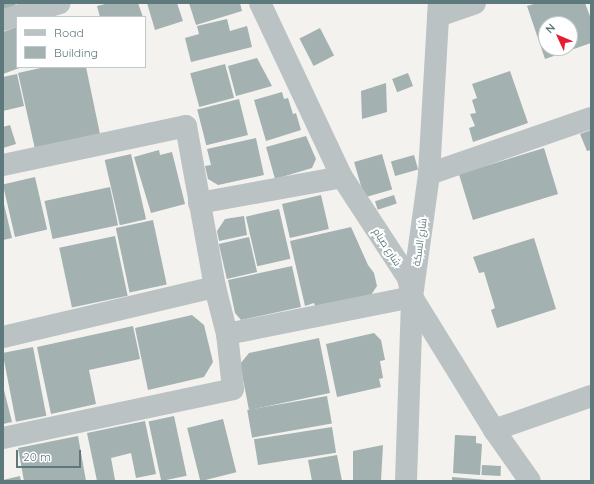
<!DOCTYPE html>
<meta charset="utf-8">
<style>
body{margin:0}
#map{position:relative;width:594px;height:484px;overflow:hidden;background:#f4f2ef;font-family:Quicksand,Cairo,sans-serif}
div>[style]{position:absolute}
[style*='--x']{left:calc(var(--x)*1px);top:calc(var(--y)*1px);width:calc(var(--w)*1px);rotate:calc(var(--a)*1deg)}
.building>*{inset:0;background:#a3b1b1;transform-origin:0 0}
.minor>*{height:22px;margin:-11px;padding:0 11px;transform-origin:11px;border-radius:11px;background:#bac2c3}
span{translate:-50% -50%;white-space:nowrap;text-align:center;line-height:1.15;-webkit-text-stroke:4px #fff;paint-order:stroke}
.street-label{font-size:10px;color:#5e797b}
.frame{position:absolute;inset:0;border:4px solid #5e797b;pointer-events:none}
.legend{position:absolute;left:16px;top:16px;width:130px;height:52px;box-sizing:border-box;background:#fff;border:1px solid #bfc9ca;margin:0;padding:5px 7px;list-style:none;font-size:12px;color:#5e797b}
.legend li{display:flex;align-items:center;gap:8px;height:20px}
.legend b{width:20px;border:1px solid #bfc9ca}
.north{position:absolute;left:538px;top:16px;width:40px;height:40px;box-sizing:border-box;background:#fff;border:1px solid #bfc9ca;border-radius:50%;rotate:314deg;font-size:11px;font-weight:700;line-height:16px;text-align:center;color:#5e797b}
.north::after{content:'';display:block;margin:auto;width:14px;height:18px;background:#e71c31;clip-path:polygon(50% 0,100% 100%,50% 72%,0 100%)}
.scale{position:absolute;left:16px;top:450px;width:65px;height:18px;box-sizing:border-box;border:2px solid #5e797b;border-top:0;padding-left:5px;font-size:12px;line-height:14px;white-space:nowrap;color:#5e797b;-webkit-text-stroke:3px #fff;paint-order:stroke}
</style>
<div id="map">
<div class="building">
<div style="clip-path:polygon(3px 3px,15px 3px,17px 10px,3px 15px)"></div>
<div style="clip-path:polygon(109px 3px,138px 3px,143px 17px,100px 17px,97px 6px)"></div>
<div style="clip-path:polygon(147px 3px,177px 3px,183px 21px,155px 30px)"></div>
<div style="clip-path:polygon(189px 3px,240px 3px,242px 11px,196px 25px)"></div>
<div style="clip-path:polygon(evenodd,537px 3px,585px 3px,591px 19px,591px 43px,545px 59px,527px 6px,537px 3px,546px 24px,570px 24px,570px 48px,546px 48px,546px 24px)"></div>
<div style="clip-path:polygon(227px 19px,230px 31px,247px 26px,252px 47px,191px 62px,185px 38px,199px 34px,197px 26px)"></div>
<div style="clip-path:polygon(17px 27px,17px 67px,22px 67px,3px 74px,3px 32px)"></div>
<div style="left:320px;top:28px;width:31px;height:23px;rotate:63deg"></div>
<div style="clip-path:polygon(257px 58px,272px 86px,236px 96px,228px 66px)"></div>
<div style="left:225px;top:64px;width:35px;height:36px;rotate:75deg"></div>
<div style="clip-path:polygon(45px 67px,86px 67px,100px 134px,35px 149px,18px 73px)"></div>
<div style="clip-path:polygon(510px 71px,528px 123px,473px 142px,469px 128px,475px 126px,470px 114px,476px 113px,472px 100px,477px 98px,472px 84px)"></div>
<div style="left:408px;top:73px;width:14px;height:17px;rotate:69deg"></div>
<div style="clip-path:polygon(17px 74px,24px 106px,3px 111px,3px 77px)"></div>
<div style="clip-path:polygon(386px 83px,387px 112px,362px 119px,361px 91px)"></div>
<div style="clip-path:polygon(282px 92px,284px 99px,288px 98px,293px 114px,296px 113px,301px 130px,266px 141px,254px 100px)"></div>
<div style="left:239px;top:99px;width:37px;height:43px;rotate:76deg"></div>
<div style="clip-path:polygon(10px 125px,16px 144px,3px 148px,3px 127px)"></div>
<div style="clip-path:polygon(591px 130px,591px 150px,587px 151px,580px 134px)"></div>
<div style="clip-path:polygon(306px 136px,316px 159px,312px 168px,275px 179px,266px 147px)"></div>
<div style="clip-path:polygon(256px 138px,264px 175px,218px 185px,208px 179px,205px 166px,211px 165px,207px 149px)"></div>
<div style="left:544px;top:148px;width:48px;height:89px;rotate:73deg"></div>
<div style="clip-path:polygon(159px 150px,160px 155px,172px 152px,185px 204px,151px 213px,134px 157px)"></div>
<div style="left:131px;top:154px;width:67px;height:27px;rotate:77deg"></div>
<div style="left:382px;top:154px;width:37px;height:29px;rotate:74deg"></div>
<div style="left:414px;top:155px;width:15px;height:24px;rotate:74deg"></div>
<div style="left:35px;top:177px;width:54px;height:33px;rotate:77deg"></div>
<div style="left:110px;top:187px;width:39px;height:67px;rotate:78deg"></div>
<div style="left:321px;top:195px;width:35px;height:40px;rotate:77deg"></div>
<div style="left:394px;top:195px;width:9px;height:20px;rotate:72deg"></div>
<div style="clip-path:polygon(3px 200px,12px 238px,3px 240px)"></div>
<div style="left:279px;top:209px;width:51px;height:34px;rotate:77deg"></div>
<div style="clip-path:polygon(244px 216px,247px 235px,219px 241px,217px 231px,225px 219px)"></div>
<div style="left:153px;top:220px;width:66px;height:38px;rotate:78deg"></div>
<div style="clip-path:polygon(351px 227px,368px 265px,374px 273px,377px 286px,371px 295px,316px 308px,314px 303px,305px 306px,290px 241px)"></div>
<div style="left:115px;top:236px;width:61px;height:57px;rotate:78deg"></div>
<div style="left:249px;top:237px;width:36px;height:31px;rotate:77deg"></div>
<div style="clip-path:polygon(534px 238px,556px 309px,497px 328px,491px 310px,495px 308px,484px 272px,479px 273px,473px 257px)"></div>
<div style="clip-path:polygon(292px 266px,301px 307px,241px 320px,235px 313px,228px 280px)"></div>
<div style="clip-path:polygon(192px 315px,204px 325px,213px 362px,204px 377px,148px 390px,135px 328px)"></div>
<div style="clip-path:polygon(133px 326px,140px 359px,89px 370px,96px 404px,51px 414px,37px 347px)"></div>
<div style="clip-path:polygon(374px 333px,381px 340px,385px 360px,380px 361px,383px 378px,379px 379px,381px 387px,337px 397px,326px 344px)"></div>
<div style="clip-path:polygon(319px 338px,330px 393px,249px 410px,240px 364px,249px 353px)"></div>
<div style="left:33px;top:347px;width:70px;height:31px;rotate:79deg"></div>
<div style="clip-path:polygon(3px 386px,12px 422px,3px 424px)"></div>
<div style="left:327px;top:396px;width:28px;height:81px;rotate:80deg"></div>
<div style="left:174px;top:416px;width:61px;height:26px;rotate:78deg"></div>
<div style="left:223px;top:419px;width:55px;height:37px;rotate:76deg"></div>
<div style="clip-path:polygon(145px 421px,156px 474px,136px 478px,131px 453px,111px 458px,115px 480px,97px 481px,87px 433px)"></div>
<div style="left:332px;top:427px;width:26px;height:79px;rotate:81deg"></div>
<div style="clip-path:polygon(455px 435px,476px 436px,476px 443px,482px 444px,480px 475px,453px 473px)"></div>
<div style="clip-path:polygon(78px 436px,86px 481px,24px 481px,18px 448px)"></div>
<div style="clip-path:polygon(383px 445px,381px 481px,353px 481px,353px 451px)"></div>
<div style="clip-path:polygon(337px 455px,342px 481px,312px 481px,308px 460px)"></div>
<div style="left:482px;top:465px;width:19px;height:10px;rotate:3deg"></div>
<div style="clip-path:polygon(20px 476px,21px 481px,3px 481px,3px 480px)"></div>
<div style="clip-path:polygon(452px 477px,487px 480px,487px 481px,452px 481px)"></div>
</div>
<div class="minor">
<div style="--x:260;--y:3;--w:192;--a:64.8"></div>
<div style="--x:342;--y:177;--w:121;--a:56.8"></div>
<div style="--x:408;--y:278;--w:19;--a:78"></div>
<div style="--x:412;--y:297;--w:156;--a:58.3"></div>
<div style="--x:494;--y:430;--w:62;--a:54.8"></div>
<div style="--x:438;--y:16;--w:39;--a:-19"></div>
<div style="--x:3;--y:20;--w:59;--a:-16.6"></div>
<div style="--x:3;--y:165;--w:187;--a:-12"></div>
<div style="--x:186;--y:126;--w:164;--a:79.8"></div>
<div style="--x:429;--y:174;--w:171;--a:-19.1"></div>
<div style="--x:199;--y:203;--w:145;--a:-10.3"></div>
<div style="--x:3;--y:337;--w:218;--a:-13.3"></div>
<div style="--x:215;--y:287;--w:49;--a:75.7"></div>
<div style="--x:227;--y:334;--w:189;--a:-11.3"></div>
<div style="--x:494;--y:430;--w:103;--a:-19.3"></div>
<div style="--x:3;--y:438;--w:235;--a:-12"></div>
<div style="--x:233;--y:389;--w:55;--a:-96.2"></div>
<div style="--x:406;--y:481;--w:184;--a:-88.1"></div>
<div style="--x:412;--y:297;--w:124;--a:-82.1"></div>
<div style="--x:429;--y:174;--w:171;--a:-86.7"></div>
</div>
<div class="street-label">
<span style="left:420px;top:242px;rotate:-82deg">شارع السكة</span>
<span style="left:387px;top:247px;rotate:57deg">شارع صيام</span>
</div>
<div class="frame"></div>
<ul class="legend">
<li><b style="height:5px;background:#bac2c3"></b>Road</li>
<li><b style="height:11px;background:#a3b1b1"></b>Building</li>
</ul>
<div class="north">N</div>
<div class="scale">20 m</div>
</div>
